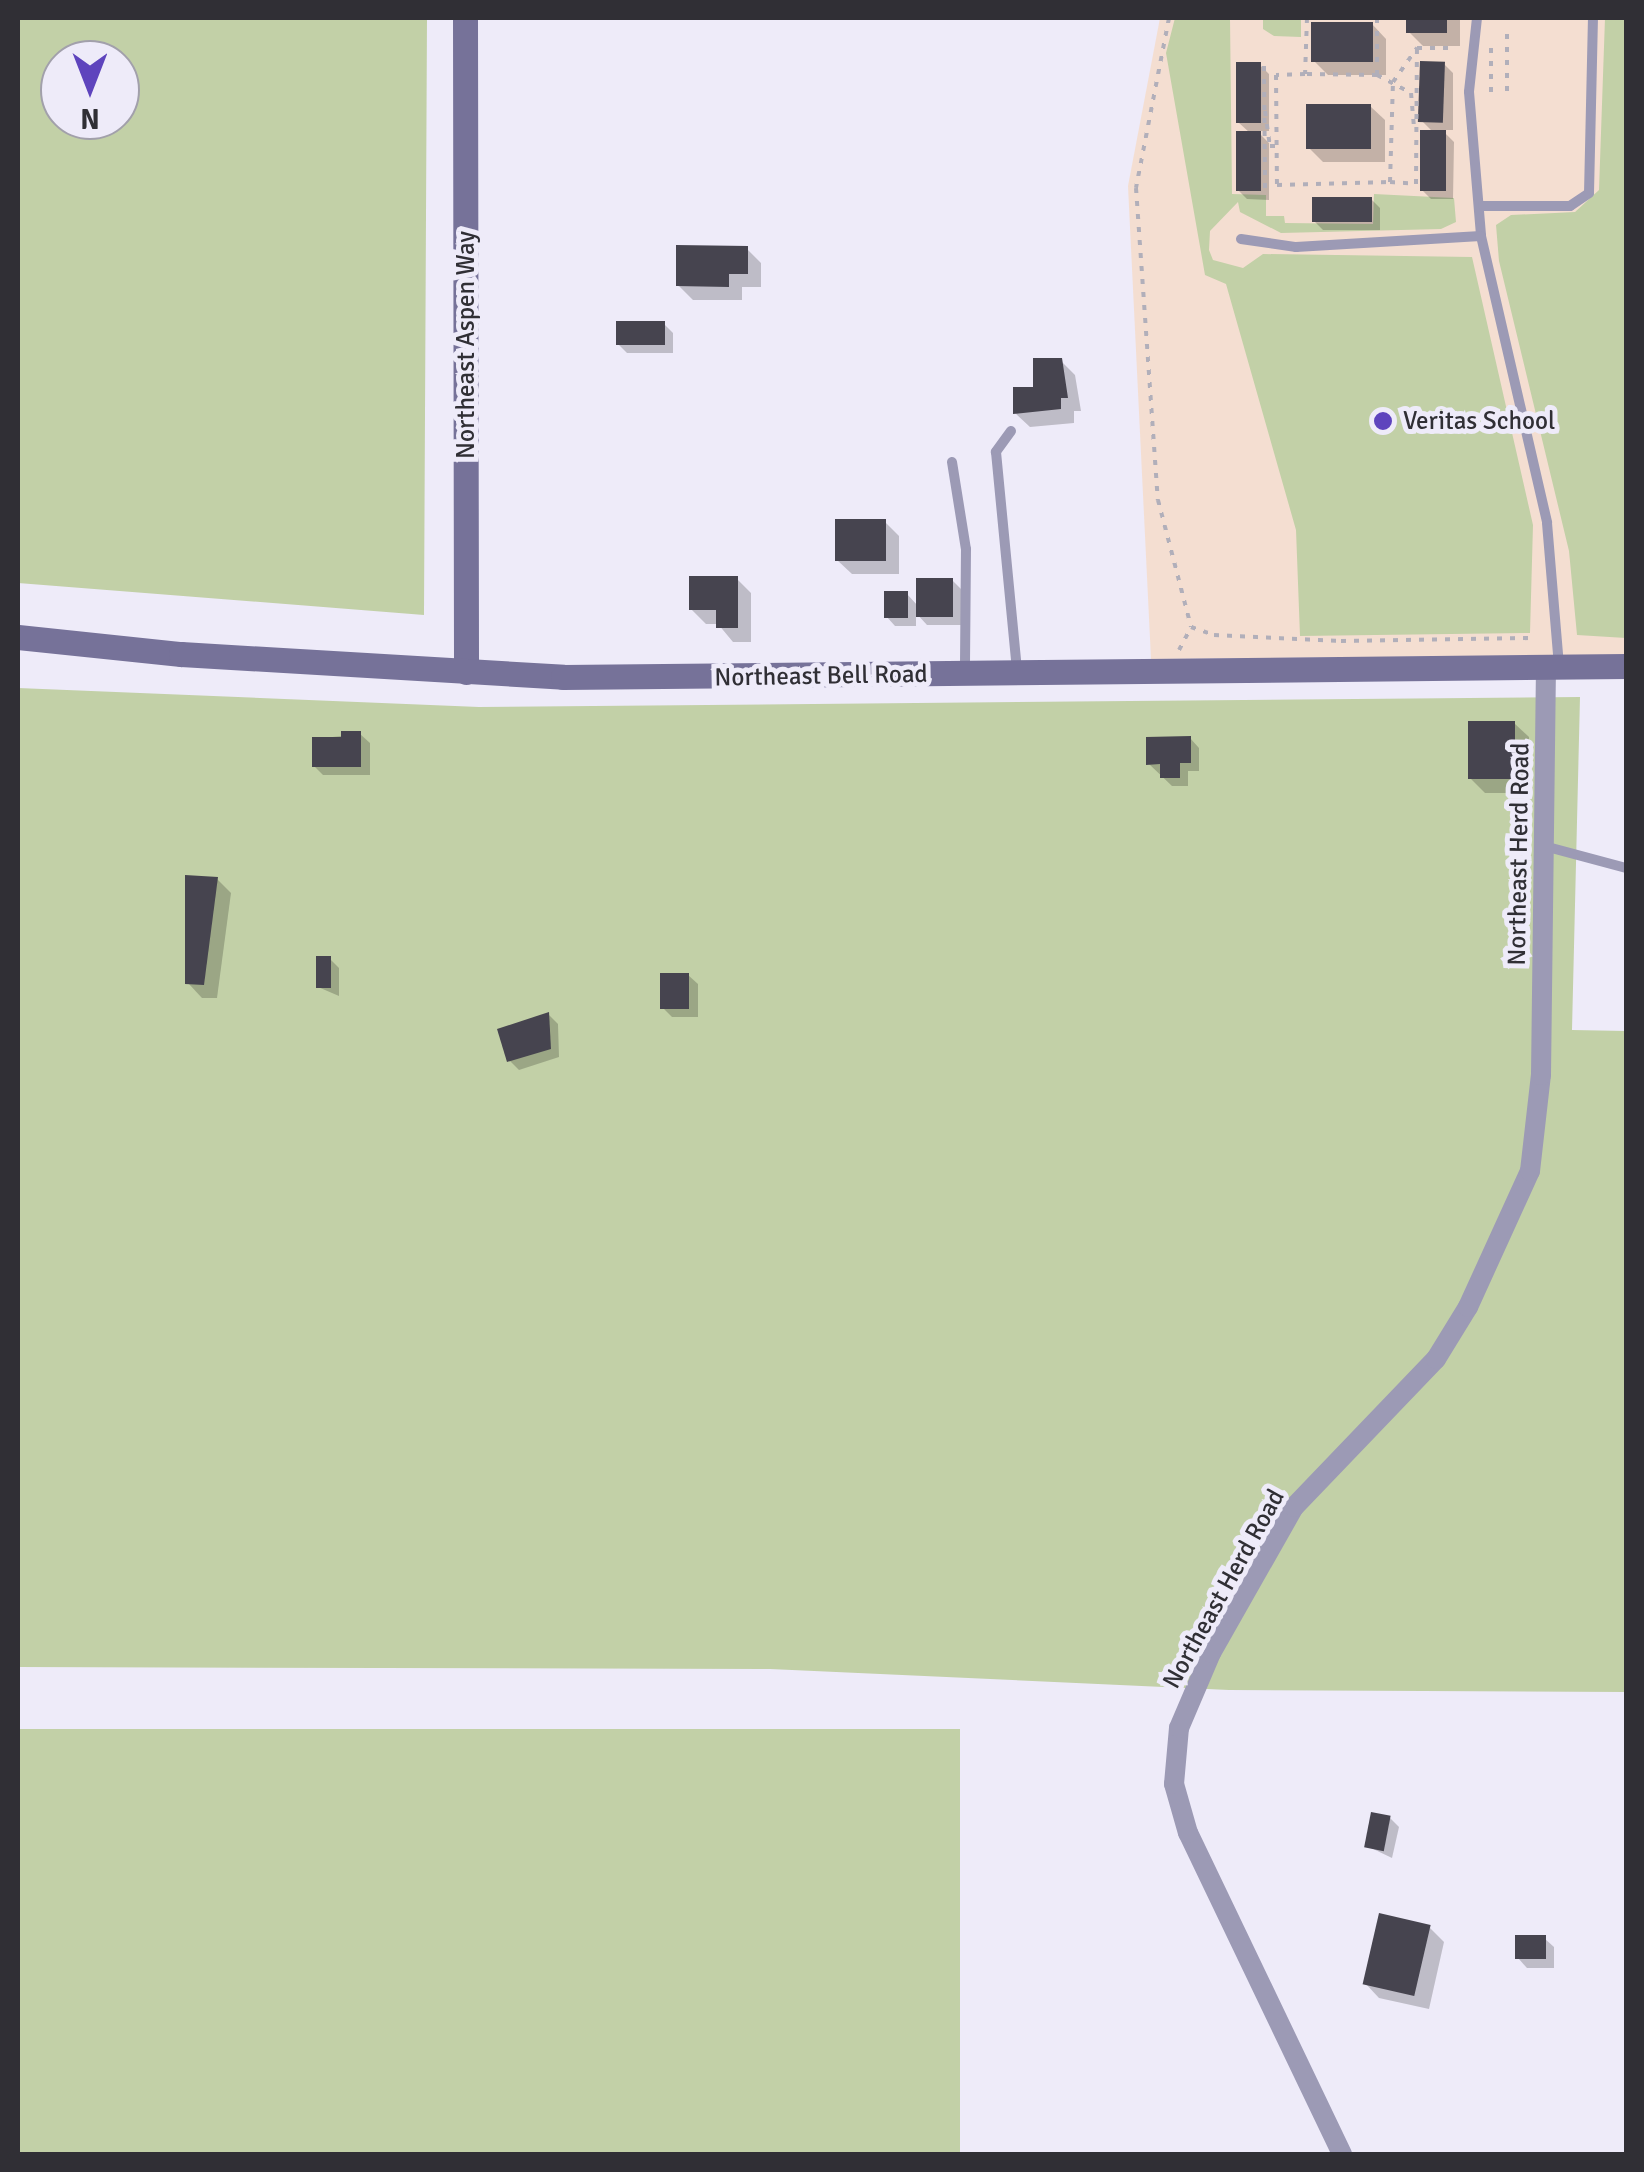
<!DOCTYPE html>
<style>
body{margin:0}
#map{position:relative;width:1644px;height:2172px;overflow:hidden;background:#eeebf9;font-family:Signika,sans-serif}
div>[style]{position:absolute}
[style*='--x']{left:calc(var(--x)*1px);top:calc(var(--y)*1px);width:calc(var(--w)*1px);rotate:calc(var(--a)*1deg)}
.education>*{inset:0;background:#f4ded1}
.green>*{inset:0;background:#c2d0a7;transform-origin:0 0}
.shadow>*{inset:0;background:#0003}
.building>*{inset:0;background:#46444f;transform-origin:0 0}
.path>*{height:4px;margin-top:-2px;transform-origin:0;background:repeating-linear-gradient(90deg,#b1afba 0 5px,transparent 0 13px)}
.lane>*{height:10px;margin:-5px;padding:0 5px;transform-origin:5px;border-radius:5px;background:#9c9ab5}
.street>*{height:20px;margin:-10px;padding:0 10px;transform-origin:10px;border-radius:10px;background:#9c9ab5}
.secondary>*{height:25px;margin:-12.5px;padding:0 12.5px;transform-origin:12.5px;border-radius:12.5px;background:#767299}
.dots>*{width:28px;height:28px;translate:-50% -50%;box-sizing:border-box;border:5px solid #eeebf9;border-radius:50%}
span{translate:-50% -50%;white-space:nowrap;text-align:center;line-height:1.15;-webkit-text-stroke:10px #eeebf9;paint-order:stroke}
.street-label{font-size:25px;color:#302f35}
.poi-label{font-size:25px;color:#302f35}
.left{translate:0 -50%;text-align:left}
.frame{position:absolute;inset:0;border:20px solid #302f35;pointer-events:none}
.north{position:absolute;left:40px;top:40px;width:100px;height:100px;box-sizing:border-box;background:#eeebf9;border:2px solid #a2a0ab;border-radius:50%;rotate:180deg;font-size:28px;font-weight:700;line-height:40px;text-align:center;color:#302f35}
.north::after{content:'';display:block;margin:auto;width:35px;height:45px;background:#5e44bd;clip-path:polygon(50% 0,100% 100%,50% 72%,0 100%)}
</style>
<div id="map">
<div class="education">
<div style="clip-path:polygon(1160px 18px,1626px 18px,1626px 655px,1151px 659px,1128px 186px)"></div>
</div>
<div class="green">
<div style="clip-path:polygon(evenodd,18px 18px,427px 18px,424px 615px,18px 583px,18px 18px,120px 60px,120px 120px,60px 120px,60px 60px,120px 60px)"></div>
<div style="clip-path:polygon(1175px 18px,1230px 18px,1232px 194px,1266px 195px,1266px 216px,1284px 216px,1285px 223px,1373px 224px,1374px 194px,1454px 198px,1456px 222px,1441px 229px,1281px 233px,1240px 212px,1238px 202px,1210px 231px,1209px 250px,1213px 260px,1243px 268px,1263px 254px,1472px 257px,1533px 525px,1530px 633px,1300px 636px,1296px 530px,1226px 284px,1205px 275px,1166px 53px)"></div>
<div style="clip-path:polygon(1263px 18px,1301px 18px,1301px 37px,1274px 36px,1263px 29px)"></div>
<div style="clip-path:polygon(1605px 18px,1626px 18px,1626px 638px,1577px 635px,1569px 551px,1499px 261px,1496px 225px,1511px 215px,1575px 212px,1599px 190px)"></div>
<div style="clip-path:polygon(18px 688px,479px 707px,1580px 697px,1572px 1030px,1626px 1031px,1626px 1692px,1229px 1690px,770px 1669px,18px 1667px)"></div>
<div style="left:18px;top:1729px;width:942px;height:425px"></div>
</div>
<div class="shadow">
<div style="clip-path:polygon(1409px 18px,1460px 18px,1460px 46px,1423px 46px,1409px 32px)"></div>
<div style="clip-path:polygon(1372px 24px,1386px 39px,1386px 75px,1328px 75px,1314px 61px)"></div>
<div style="clip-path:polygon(1444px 64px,1453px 73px,1453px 130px,1442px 130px,1454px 142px,1453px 199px,1431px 199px,1422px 190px,1434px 133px,1422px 121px)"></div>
<div style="clip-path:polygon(1260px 65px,1269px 74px,1269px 131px,1257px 131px,1269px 143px,1269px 200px,1247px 199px,1238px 190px,1250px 133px,1238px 122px)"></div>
<div style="clip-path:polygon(1370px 106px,1385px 120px,1385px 162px,1323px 162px,1309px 148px)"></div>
<div style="clip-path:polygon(1371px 199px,1380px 208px,1380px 230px,1323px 230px,1314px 221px)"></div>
<div style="clip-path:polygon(747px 249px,761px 263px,761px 287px,742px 287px,742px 300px,693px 300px,678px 285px)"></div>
<div style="clip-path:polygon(664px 324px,673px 333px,673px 353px,627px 353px,618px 344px)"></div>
<div style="clip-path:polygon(1060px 360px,1075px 375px,1081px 411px,1074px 411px,1074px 423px,1030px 427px,1015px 413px)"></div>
<div style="clip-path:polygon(885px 522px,899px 536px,899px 574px,852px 574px,837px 560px)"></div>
<div style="clip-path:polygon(737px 579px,751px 593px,751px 642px,733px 642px,718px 624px,706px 624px,691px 609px)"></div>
<div style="clip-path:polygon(952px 580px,961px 589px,961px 625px,927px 625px,916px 613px,916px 626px,895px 626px,886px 616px,907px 594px,918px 606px)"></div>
<div style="clip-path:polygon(1514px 723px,1529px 737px,1529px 793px,1485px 793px,1470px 778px)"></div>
<div style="clip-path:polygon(360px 734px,370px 743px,370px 775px,323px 775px,314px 766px,314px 739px)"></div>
<div style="clip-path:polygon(1190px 738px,1199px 748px,1199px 771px,1188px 771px,1188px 786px,1172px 786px,1149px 764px)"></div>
<div style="clip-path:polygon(217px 879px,231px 893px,217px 998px,202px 998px,188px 983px)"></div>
<div style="clip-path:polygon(330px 959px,339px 968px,339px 996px,318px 987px)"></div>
<div style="clip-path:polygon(688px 975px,698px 984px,698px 1017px,672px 1017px,663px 1008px)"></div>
<div style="clip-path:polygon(549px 1015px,558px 1024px,559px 1057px,519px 1070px,510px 1061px)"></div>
<div style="clip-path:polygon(1390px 1818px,1399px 1827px,1392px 1858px,1367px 1846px)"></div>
<div style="clip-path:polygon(1430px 1928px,1444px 1942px,1429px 2009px,1379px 1998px,1365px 1983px)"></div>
<div style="clip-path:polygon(1544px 1938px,1554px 1947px,1554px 1968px,1527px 1968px,1518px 1958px)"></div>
</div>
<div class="building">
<div style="left:1406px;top:18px;width:41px;height:15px"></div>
<div style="left:1311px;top:22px;width:62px;height:40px"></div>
<div style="left:1420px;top:61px;width:25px;height:61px;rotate:2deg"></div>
<div style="left:1236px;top:62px;width:25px;height:61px"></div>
<div style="left:1306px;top:104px;width:65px;height:45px"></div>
<div style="left:1420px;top:130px;width:26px;height:61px"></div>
<div style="left:1236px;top:131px;width:25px;height:60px"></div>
<div style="left:1312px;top:197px;width:60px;height:25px"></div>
<div style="clip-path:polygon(676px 245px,748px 246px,748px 274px,729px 274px,729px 287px,676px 286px)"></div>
<div style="left:616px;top:321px;width:49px;height:24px"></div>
<div style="clip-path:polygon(1033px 358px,1062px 358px,1068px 398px,1061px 398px,1061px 409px,1013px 414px,1013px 387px,1033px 387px)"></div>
<div style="left:835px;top:519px;width:51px;height:42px"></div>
<div style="clip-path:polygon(689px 576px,738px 576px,738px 628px,716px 628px,716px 610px,689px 610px)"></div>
<div style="left:916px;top:578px;width:37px;height:39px"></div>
<div style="left:884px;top:591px;width:24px;height:27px"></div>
<div style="left:1468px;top:721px;width:47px;height:58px"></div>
<div style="clip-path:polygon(341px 731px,361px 731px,361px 767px,312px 767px,312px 737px,341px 737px)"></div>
<div style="clip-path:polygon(1191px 736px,1191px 763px,1180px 763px,1180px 778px,1160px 778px,1160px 764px,1146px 765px,1146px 737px)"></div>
<div style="clip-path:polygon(185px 875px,218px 877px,204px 985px,185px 984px)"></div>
<div style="left:316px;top:956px;width:15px;height:32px"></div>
<div style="left:660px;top:973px;width:29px;height:36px"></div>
<div style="clip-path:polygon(549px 1012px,551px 1049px,507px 1062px,497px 1029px)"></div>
<div style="left:1371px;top:1812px;width:20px;height:36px;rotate:11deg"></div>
<div style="left:1379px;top:1913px;width:53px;height:73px;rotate:13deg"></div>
<div style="left:1515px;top:1935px;width:31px;height:24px"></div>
</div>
<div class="path">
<div style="--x:1169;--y:18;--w:173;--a:101"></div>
<div style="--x:1136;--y:188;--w:313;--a:86"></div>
<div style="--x:1158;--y:500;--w:131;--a:75.4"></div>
<div style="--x:1191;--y:627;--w:24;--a:19"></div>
<div style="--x:1214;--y:635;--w:127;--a:2.7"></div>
<div style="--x:1341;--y:641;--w:188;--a:-0.9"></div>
<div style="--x:1307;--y:18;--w:56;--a:92"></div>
<div style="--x:1305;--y:74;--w:29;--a:178"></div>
<div style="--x:1276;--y:75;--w:110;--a:89.5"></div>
<div style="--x:1277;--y:185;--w:113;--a:-1.5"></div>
<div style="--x:1390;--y:182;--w:100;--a:-88.3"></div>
<div style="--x:1393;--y:82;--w:42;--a:-54.8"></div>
<div style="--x:1417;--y:48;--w:39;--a:0"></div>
<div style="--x:1377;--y:18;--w:57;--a:90"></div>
<div style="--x:1377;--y:75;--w:38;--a:28"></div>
<div style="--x:1411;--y:93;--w:32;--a:85"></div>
<div style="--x:1507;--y:34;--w:59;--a:90"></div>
<div style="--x:1491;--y:48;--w:45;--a:90"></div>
<div style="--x:1264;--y:66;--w:124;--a:89.5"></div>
<div style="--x:1307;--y:74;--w:70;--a:0.8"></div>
<div style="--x:1265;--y:111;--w:35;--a:82"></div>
<div style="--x:1270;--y:146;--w:6;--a:0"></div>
<div style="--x:1390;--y:182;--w:26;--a:4"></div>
<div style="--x:1416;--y:184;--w:135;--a:-89.6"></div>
<div style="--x:1179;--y:650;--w:26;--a:-62"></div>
</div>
<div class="lane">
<div style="--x:1477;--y:18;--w:74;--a:96.2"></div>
<div style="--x:1469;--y:92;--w:144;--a:85.2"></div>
<div style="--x:1481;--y:236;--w:294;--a:77"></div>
<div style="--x:1547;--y:523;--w:144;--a:85.2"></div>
<div style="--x:1483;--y:206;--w:87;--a:0"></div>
<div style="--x:1570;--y:206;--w:23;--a:-34"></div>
<div style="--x:1589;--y:193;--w:175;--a:-88.7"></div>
<div style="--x:1241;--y:239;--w:56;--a:8.3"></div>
<div style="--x:1296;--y:247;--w:185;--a:-3.4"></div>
<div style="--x:1011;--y:431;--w:26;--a:126"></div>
<div style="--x:996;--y:452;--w:221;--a:84.5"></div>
<div style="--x:952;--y:462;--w:88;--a:80.9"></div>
<div style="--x:966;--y:549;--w:123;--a:90.5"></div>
<div style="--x:1544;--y:846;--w:85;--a:15"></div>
</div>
<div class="street">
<div style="--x:1342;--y:2154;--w:356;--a:-115.6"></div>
<div style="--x:1188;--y:1833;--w:51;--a:-105.9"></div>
<div style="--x:1174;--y:1784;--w:56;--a:-84.9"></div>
<div style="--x:1179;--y:1728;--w:82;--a:-66.9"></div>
<div style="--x:1211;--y:1653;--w:168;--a:-60.4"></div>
<div style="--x:1294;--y:1507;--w:205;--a:-46.2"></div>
<div style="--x:1436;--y:1359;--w:61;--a:-58.4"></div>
<div style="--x:1468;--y:1307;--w:149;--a:-65.5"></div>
<div style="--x:1530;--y:1171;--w:97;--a:-83.5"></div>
<div style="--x:1541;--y:1075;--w:409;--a:-89.3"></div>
</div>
<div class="secondary">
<div style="--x:465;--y:18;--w:654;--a:89.91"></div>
<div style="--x:18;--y:637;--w:164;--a:6"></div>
<div style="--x:181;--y:654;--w:383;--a:3.4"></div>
<div style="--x:563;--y:677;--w:1063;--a:-0.59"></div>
</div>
<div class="dots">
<div style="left:1383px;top:421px;background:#5e44bd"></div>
</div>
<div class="street-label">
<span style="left:466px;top:345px;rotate:-90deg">Northeast Aspen Way</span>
<span style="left:821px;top:676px;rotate:-1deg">Northeast Bell Road</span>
<span style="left:1519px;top:854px;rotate:-89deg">Northeast Herd Road</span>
<span style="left:1224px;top:1589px;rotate:-61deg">Northeast Herd Road</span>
</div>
<div class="poi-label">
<span class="left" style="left:1403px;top:421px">Veritas School</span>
</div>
<div class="frame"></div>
<div class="north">N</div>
</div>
